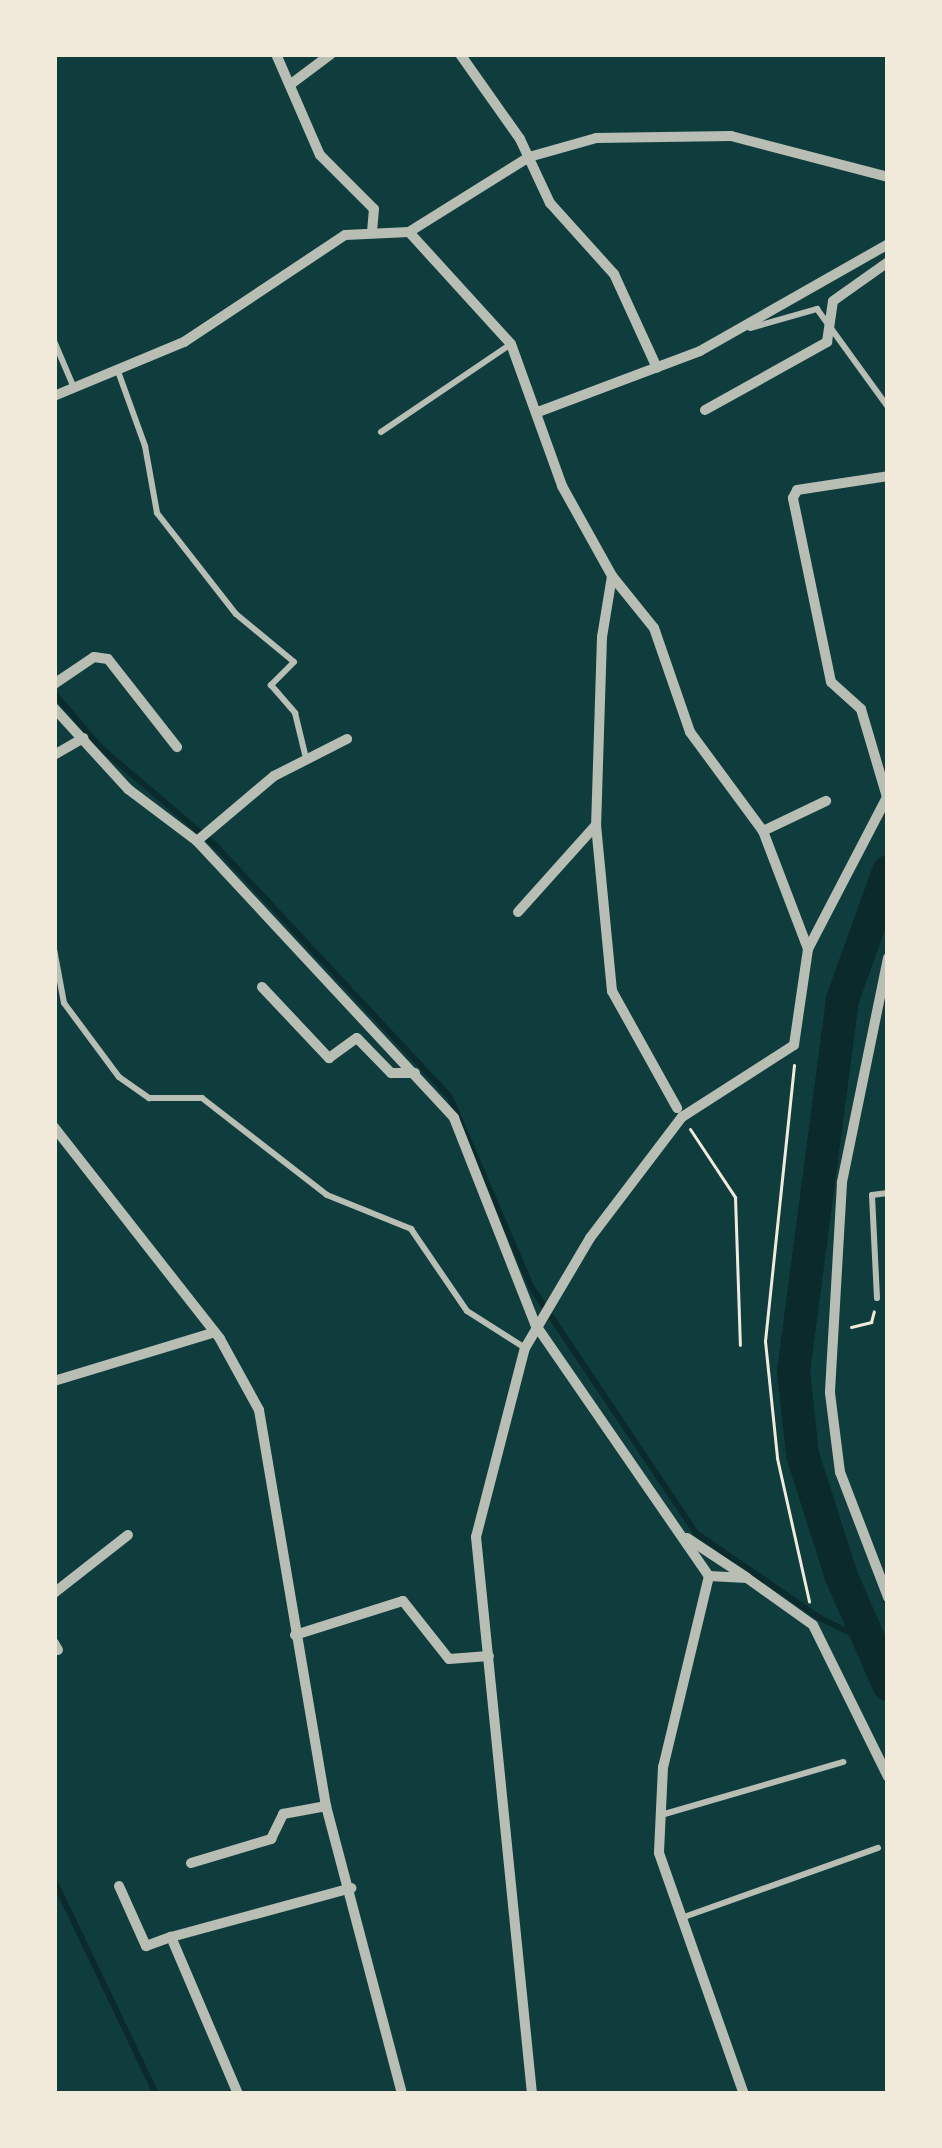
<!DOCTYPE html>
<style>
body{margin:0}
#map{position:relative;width:942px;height:2148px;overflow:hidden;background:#0f3d3e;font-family:"IBM Plex Sans",sans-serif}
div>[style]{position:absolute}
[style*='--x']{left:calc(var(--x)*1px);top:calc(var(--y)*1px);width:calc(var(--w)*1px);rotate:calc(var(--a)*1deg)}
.stream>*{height:6px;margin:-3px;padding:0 3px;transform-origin:3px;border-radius:3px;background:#0a2a2b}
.river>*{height:33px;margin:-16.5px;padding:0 16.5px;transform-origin:16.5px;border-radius:16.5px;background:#0a2a2b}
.path>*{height:3px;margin:-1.5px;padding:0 1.5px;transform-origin:1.5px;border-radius:1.5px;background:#f1e9da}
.service>*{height:6px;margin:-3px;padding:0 3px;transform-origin:3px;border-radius:3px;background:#b8beb3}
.minor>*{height:10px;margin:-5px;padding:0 5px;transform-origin:5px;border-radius:5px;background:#b8beb3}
span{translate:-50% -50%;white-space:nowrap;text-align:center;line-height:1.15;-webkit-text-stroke:12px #f1e9da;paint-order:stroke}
.frame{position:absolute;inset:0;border:57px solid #f1e9da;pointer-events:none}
</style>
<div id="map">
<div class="stream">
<div style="--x:54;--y:693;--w:71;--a:49.6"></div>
<div style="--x:100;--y:747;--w:153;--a:40.5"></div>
<div style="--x:216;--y:846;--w:343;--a:47"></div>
<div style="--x:450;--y:1097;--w:208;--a:66.8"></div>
<div style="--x:532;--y:1288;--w:295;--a:56.2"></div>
<div style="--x:696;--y:1533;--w:148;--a:34.5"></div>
<div style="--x:818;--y:1617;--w:57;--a:26.1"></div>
<div style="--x:54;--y:1880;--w:237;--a:64.5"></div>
</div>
<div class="river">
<div style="--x:888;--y:871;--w:136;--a:109.8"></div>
<div style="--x:842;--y:999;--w:374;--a:97.5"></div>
<div style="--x:793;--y:1370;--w:84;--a:83.9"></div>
<div style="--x:802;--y:1454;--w:128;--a:72.3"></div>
<div style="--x:841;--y:1576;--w:118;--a:66.5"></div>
</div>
<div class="path">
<div style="--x:794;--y:1065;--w:278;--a:96"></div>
<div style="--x:765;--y:1341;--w:118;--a:84.1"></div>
<div style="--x:777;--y:1458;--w:147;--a:77.4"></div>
<div style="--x:690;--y:1129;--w:82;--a:56.5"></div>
<div style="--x:735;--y:1197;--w:148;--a:88.1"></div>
<div style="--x:851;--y:1327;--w:21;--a:-14"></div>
<div style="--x:871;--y:1322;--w:11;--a:-75"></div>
</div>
<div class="service">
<div style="--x:750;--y:328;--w:70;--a:-15.8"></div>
<div style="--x:817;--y:309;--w:121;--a:54.1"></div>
<div style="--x:54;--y:341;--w:51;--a:66.9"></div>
<div style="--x:119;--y:374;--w:77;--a:70.1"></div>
<div style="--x:145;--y:446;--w:68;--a:79.8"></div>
<div style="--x:157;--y:513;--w:128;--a:52"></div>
<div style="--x:236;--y:614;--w:75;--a:39.6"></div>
<div style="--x:294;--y:662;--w:33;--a:135"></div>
<div style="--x:271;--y:685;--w:37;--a:49"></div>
<div style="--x:295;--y:713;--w:46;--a:76.3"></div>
<div style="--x:381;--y:432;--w:157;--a:-34.1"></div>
<div style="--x:54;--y:949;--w:55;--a:79.5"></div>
<div style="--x:64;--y:1003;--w:92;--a:53.4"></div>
<div style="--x:119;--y:1077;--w:37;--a:35"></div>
<div style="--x:149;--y:1098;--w:53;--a:0"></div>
<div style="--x:202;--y:1098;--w:158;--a:37.8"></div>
<div style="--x:327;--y:1195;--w:91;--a:22"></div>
<div style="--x:411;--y:1229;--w:99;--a:55.7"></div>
<div style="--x:467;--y:1311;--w:69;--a:32.5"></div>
<div style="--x:877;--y:1298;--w:103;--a:-92.8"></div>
<div style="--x:872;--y:1195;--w:16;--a:-7"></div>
<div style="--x:661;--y:1815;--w:190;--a:-16.2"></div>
<div style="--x:684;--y:1917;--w:206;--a:-19.6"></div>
</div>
<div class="minor">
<div style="--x:276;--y:54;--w:110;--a:66.5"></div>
<div style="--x:320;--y:155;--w:76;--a:45"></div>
<div style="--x:374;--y:209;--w:21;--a:95"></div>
<div style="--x:460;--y:54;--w:104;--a:54.8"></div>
<div style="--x:520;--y:139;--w:71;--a:64.9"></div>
<div style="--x:550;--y:203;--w:96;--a:48"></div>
<div style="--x:614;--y:274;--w:103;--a:65.4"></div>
<div style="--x:291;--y:84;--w:50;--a:-36.9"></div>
<div style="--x:409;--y:232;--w:151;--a:47.7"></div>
<div style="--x:511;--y:344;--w:151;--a:70.2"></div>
<div style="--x:562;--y:486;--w:103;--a:60.9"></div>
<div style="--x:612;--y:576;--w:67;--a:51.1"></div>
<div style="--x:654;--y:628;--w:110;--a:70.9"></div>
<div style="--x:690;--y:732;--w:123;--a:53.6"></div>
<div style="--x:763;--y:831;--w:126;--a:69.1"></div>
<div style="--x:54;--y:396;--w:141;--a:-22.6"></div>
<div style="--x:184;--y:342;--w:193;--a:-33.6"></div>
<div style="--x:345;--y:235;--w:64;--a:-2.7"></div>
<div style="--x:409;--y:232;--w:142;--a:-32"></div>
<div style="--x:529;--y:157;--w:70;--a:-15.8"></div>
<div style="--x:596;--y:138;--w:135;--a:-0.8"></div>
<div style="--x:731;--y:136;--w:162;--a:14.6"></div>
<div style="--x:705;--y:410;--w:140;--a:-29.1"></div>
<div style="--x:827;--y:342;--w:41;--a:-81.7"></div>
<div style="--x:833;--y:301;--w:67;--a:-35.3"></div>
<div style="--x:538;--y:412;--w:173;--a:-20.6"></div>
<div style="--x:700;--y:351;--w:216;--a:-29.6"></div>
<div style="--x:612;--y:576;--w:62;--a:99.3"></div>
<div style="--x:602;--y:637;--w:188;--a:91.8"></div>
<div style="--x:596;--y:825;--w:167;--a:84.5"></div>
<div style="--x:612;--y:991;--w:134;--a:60.9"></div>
<div style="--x:54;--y:684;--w:48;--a:-34"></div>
<div style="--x:94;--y:657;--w:14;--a:8"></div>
<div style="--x:108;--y:659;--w:112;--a:51.9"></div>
<div style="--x:54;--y:708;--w:110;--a:47.6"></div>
<div style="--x:128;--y:789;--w:86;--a:37"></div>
<div style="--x:197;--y:841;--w:378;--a:47.1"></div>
<div style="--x:454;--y:1118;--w:221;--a:68.5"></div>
<div style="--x:535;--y:1324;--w:306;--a:55.4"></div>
<div style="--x:709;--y:1576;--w:38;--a:3"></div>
<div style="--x:747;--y:1578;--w:81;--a:35.5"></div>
<div style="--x:813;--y:1625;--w:169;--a:63.7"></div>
<div style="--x:54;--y:755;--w:34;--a:-30"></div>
<div style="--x:887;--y:797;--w:92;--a:-106.5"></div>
<div style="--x:861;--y:709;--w:40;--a:-138"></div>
<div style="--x:831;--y:682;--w:188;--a:-101.7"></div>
<div style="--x:793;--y:498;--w:9;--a:-63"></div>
<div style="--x:797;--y:490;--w:92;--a:-8.7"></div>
<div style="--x:763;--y:831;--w:70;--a:-25.5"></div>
<div style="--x:197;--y:841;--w:101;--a:-40.2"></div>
<div style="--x:274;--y:776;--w:82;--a:-26.9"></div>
<div style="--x:518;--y:912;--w:117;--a:-48.1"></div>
<div style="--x:888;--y:958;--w:230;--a:101.6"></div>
<div style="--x:842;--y:1183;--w:210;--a:93.3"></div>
<div style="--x:830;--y:1393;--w:80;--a:82.8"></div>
<div style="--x:840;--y:1472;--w:134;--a:69"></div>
<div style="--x:262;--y:987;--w:98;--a:46.7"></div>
<div style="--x:329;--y:1058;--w:34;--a:-36"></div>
<div style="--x:357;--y:1038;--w:49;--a:45.8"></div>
<div style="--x:391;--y:1073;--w:24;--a:0"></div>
<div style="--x:54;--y:1127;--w:269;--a:51.9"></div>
<div style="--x:220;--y:1339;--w:81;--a:61.2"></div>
<div style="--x:259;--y:1410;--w:402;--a:80.4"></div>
<div style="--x:326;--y:1806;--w:298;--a:75.2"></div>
<div style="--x:54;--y:1381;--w:168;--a:-16.9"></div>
<div style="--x:687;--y:1538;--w:71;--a:33.5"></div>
<div style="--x:709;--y:1576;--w:196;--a:103.5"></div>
<div style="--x:663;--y:1767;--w:86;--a:92.7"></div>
<div style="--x:659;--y:1853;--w:256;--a:70.6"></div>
<div style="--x:54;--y:1593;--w:94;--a:-38.1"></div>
<div style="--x:295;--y:1635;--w:113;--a:-17.5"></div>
<div style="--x:403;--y:1601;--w:74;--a:51.6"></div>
<div style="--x:449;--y:1659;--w:40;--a:-4.3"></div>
<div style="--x:54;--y:1643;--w:8;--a:60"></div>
<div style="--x:191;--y:1863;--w:84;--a:-16.7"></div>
<div style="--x:271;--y:1839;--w:28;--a:-64"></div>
<div style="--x:283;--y:1814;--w:44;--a:-10.5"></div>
<div style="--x:119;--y:1886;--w:66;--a:65.8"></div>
<div style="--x:146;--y:1946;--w:27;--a:-20"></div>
<div style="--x:238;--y:2094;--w:171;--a:-113.1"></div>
<div style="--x:171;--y:1937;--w:187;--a:-15.2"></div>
<div style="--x:532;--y:2094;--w:560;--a:-95.74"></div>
<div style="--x:476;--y:1537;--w:195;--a:-75.5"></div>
<div style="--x:525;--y:1348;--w:128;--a:-59.4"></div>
<div style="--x:590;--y:1238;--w:152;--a:-52.8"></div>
<div style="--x:682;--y:1117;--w:133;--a:-32.7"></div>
<div style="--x:794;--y:1045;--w:97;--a:-81.7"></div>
<div style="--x:808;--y:949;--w:174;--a:-62.5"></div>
</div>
<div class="frame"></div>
</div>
